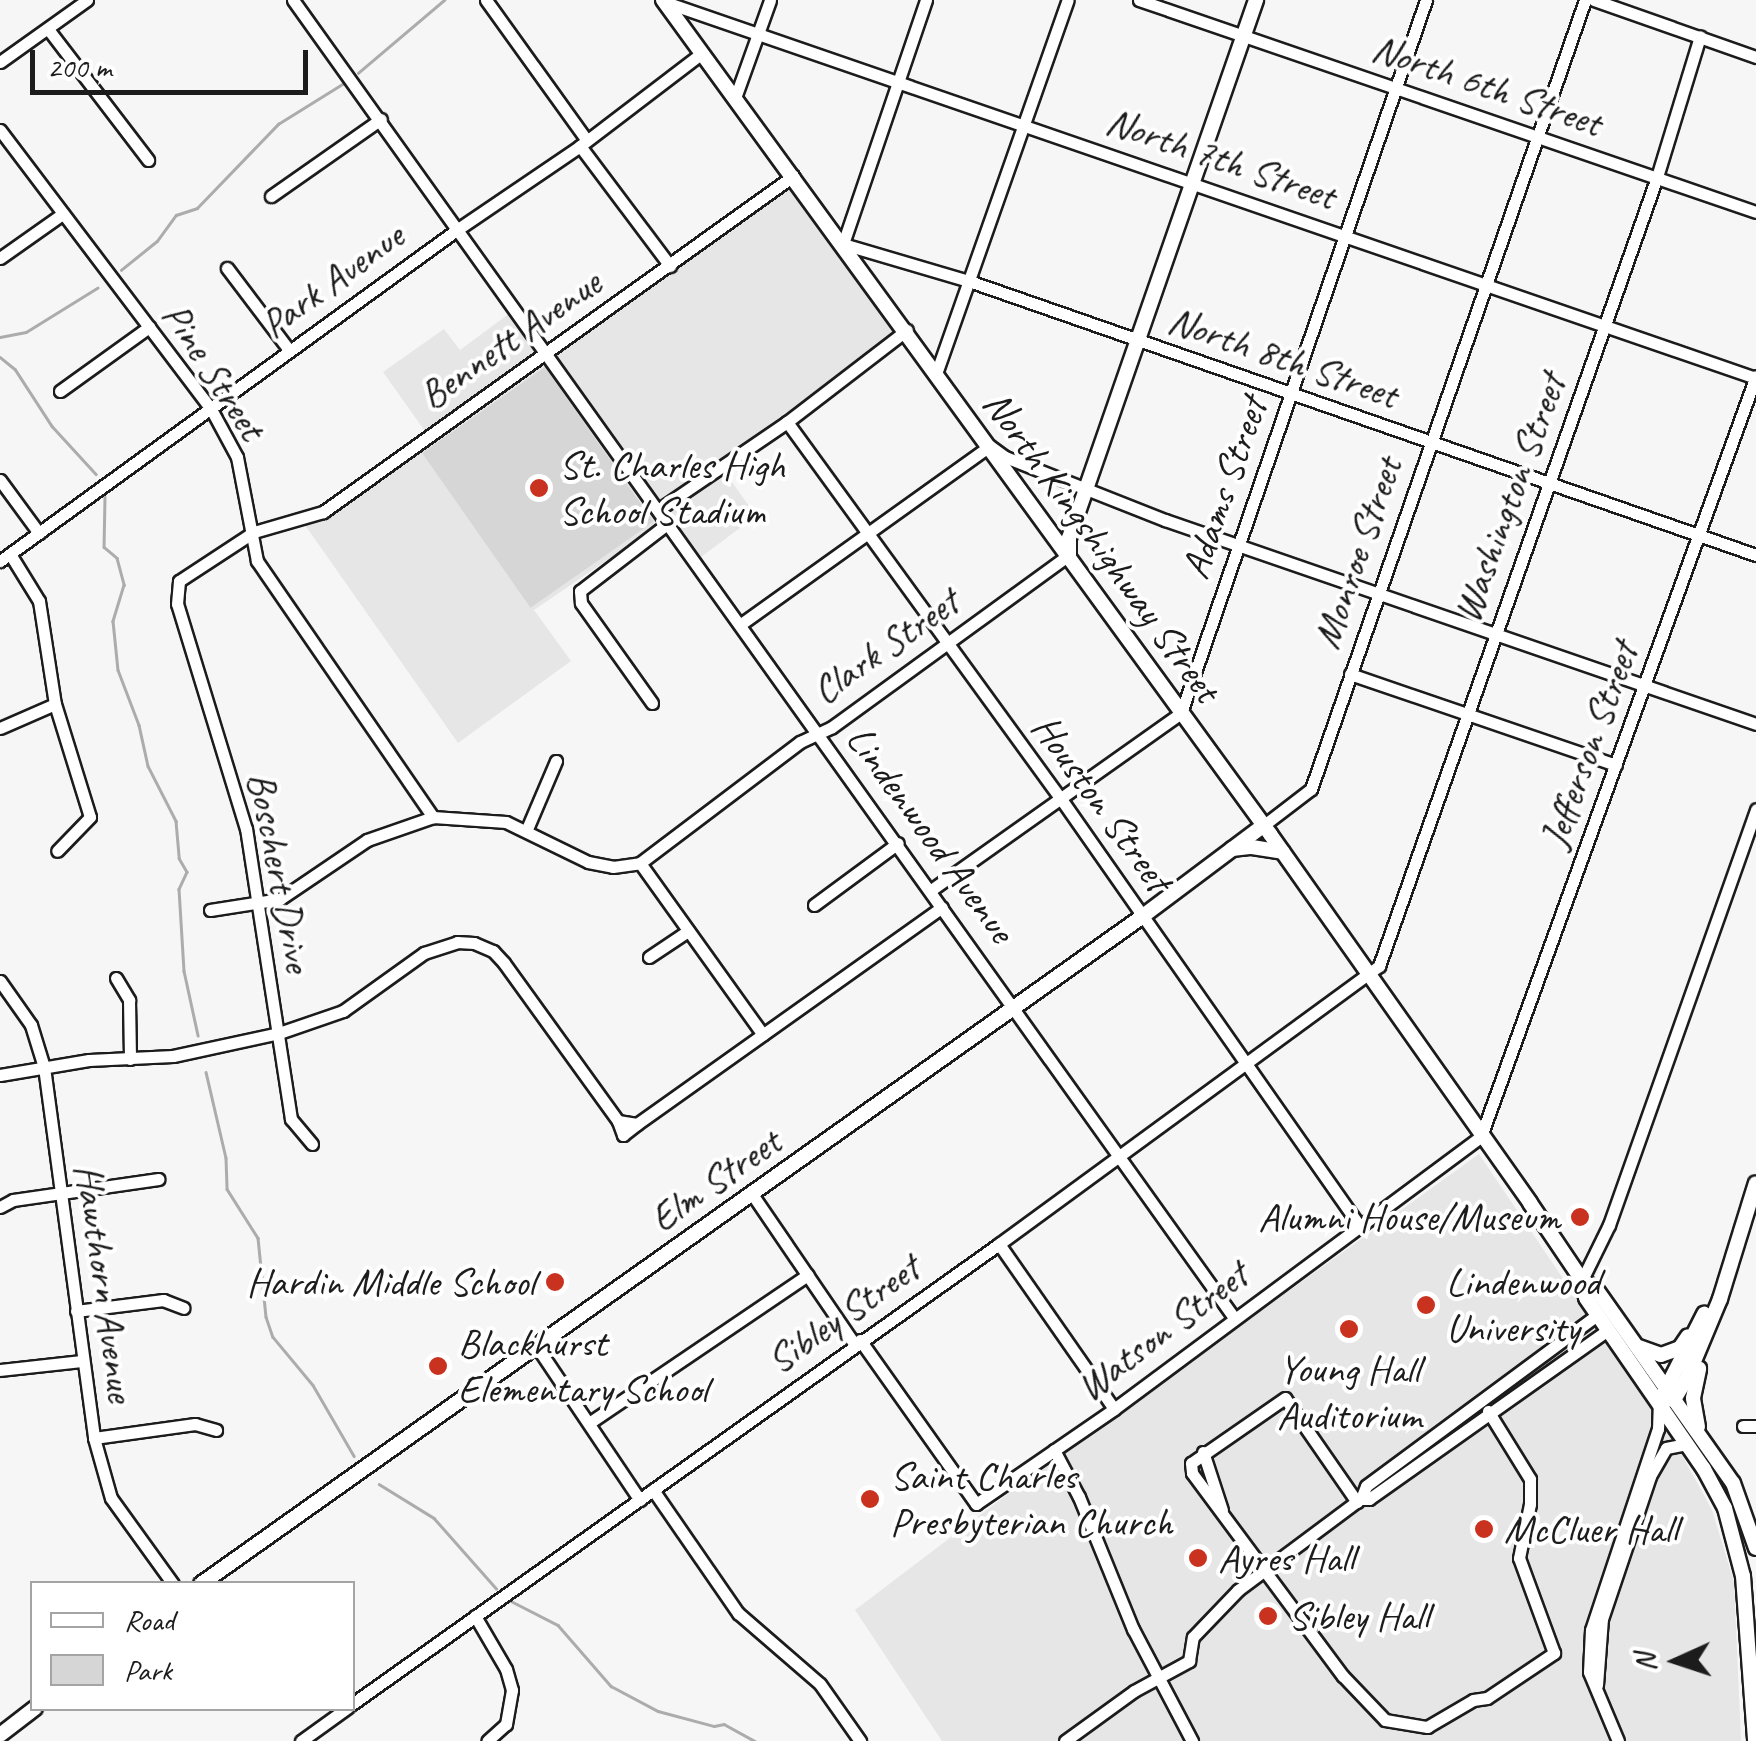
<!DOCTYPE html>
<style>
body{margin:0}
#map{position:relative;width:1756px;height:1741px;overflow:hidden;background:#f6f6f6;font-family:Caveat,sans-serif}
div>[style]{position:absolute}
[style*='--x']{left:calc(var(--x)*1px);top:calc(var(--y)*1px);width:calc(var(--w)*1px);rotate:calc(var(--a)*1deg)}
.built>*{inset:0;background:#e6e6e6}
.green>*{inset:0;background:#d6d6d6;transform-origin:0 0}
.stream>*{height:2.5px;margin:-1.25px;padding:0 1.25px;transform-origin:1.25px;border-radius:1.25px;background:#acacac}
.roads{filter:drop-shadow(2px 0 #1c1c1c) drop-shadow(-2px 0 #1c1c1c) drop-shadow(0 2px #1c1c1c) drop-shadow(0 -2px #1c1c1c)}
.minor>*{height:11px;margin:-5.5px;padding:0 5.5px;transform-origin:5.5px;border-radius:5.5px;background:#fff}
.major>*{height:14px;margin:-7px;padding:0 7px;transform-origin:7px;border-radius:7px;background:#fff}
.dots>*{width:28px;height:28px;translate:-50% -50%;box-sizing:border-box;border:5px solid #fff;border-radius:50%}
span{translate:-50% -50%;white-space:nowrap;text-align:center;line-height:1.15;-webkit-text-stroke:8px #fff;paint-order:stroke}
.street-label{font-size:40px;color:#1c1c1c}
.poi-label{font-size:40px;color:#1c1c1c}
.left{translate:0 -50%;text-align:left}
.right{translate:-100% -50%;text-align:right}
.legend{position:absolute;left:30px;top:1581px;width:325px;height:130px;box-sizing:border-box;background:#fff;border:2px solid #a4a4a4;margin:0;padding:12px 18px;list-style:none;font-size:30px;color:#1c1c1c}
.legend li{display:flex;align-items:center;gap:20px;height:50px}
.legend b{width:50px;border:2px solid #a4a4a4}
.north{position:absolute;left:1626px;top:1611px;width:100px;height:100px;-webkit-text-stroke:8px #fff;paint-order:stroke;rotate:267deg;font-size:28px;font-weight:700;line-height:40px;text-align:center;color:#1c1c1c}
.north::after{content:'';display:block;margin:auto;width:35px;height:45px;background:#1c1c1c;clip-path:polygon(50% 0,100% 100%,50% 72%,0 100%)}
.scale{position:absolute;left:30px;top:50px;width:278px;height:45px;box-sizing:border-box;border:5px solid #1c1c1c;border-top:0;padding-left:12px;font-size:30px;line-height:35px;white-space:nowrap;color:#1c1c1c;-webkit-text-stroke:8px #fff;paint-order:stroke}
</style>
<div id="map">
<div class="built">
<div style="clip-path:polygon(793px 185px,898px 329px,896px 333px,718px 462px,756px 516px,701px 557px,670px 517px,534px 610px,571px 661px,458px 743px,305px 525px,330px 515px,432px 441px,383px 372px,444px 329px,460px 350px,514px 310px,547px 359px)"></div>
<div style="clip-path:polygon(1479px 1154px,1682px 1455px,1712px 1510px,1734px 1582px,1741px 1741px,942px 1741px,855px 1610px,1021px 1484px)"></div>
</div>
<div class="green">
<div style="left:545px;top:367px;width:189px;height:150px;rotate:55deg"></div>
</div>
<div class="stream">
<div style="--x:358;--y:73;--w:113;--a:-40.3"></div>
<div style="--x:121;--y:270;--w:46;--a:-38.9"></div>
<div style="--x:157;--y:241;--w:32;--a:-54"></div>
<div style="--x:176;--y:215;--w:22;--a:-18"></div>
<div style="--x:197;--y:208;--w:117;--a:-46"></div>
<div style="--x:278;--y:124;--w:78;--a:-31.8"></div>
<div style="--x:0;--y:337;--w:26;--a:-11"></div>
<div style="--x:26;--y:332;--w:84;--a:-31.8"></div>
<div style="--x:0;--y:357;--w:19;--a:39"></div>
<div style="--x:15;--y:369;--w:68;--a:57"></div>
<div style="--x:52;--y:426;--w:65;--a:47.5"></div>
<div style="--x:105;--y:497;--w:50;--a:91.1"></div>
<div style="--x:104;--y:547;--w:17;--a:40"></div>
<div style="--x:117;--y:558;--w:28;--a:75"></div>
<div style="--x:124;--y:585;--w:38;--a:107"></div>
<div style="--x:113;--y:621;--w:49;--a:84.2"></div>
<div style="--x:118;--y:670;--w:59;--a:69.1"></div>
<div style="--x:139;--y:725;--w:42;--a:77.6"></div>
<div style="--x:148;--y:766;--w:62;--a:63"></div>
<div style="--x:176;--y:821;--w:37;--a:85"></div>
<div style="--x:179;--y:858;--w:16;--a:60"></div>
<div style="--x:187;--y:872;--w:19;--a:115"></div>
<div style="--x:179;--y:889;--w:82;--a:86.5"></div>
<div style="--x:184;--y:971;--w:66;--a:77.7"></div>
<div style="--x:206;--y:1072;--w:88;--a:76.9"></div>
<div style="--x:226;--y:1158;--w:31;--a:88"></div>
<div style="--x:227;--y:1189;--w:58;--a:57.7"></div>
<div style="--x:258;--y:1238;--w:79;--a:84.2"></div>
<div style="--x:266;--y:1317;--w:21;--a:71"></div>
<div style="--x:273;--y:1337;--w:62;--a:50.2"></div>
<div style="--x:313;--y:1385;--w:82;--a:60"></div>
<div style="--x:379;--y:1484;--w:65;--a:31.7"></div>
<div style="--x:434;--y:1518;--w:94;--a:48.5"></div>
<div style="--x:511;--y:1601;--w:53;--a:27.1"></div>
<div style="--x:558;--y:1625;--w:81;--a:49"></div>
<div style="--x:611;--y:1686;--w:53;--a:28"></div>
<div style="--x:658;--y:1711;--w:58;--a:15"></div>
<div style="--x:714;--y:1726;--w:10;--a:-11"></div>
<div style="--x:724;--y:1724;--w:35;--a:29"></div>
</div>
<div class="roads">
<div class="minor">
<div style="--x:293;--y:0;--w:1619;--a:54.47"></div>
<div style="--x:486;--y:0;--w:171;--a:54.3"></div>
<div style="--x:926;--y:0;--w:258;--a:108.8"></div>
<div style="--x:843;--y:244;--w:131;--a:16.4"></div>
<div style="--x:969;--y:281;--w:833;--a:19.2"></div>
<div style="--x:1139;--y:0;--w:652;--a:18.96"></div>
<div style="--x:1594;--y:0;--w:172;--a:19.4"></div>
<div style="--x:665;--y:2;--w:1154;--a:19.02"></div>
<div style="--x:48;--y:29;--w:165;--a:52.6"></div>
<div style="--x:0;--y:62;--w:107;--a:-35.5"></div>
<div style="--x:735;--y:98;--w:104;--a:-70.3"></div>
<div style="--x:0;--y:130;--w:350;--a:52.9"></div>
<div style="--x:211;--y:409;--w:55;--a:61.6"></div>
<div style="--x:237;--y:457;--w:106;--a:79.1"></div>
<div style="--x:257;--y:561;--w:311;--a:55.5"></div>
<div style="--x:580;--y:146;--w:150;--a:53.1"></div>
<div style="--x:271;--y:196;--w:134;--a:-35"></div>
<div style="--x:0;--y:258;--w:75;--a:-35.2"></div>
<div style="--x:227;--y:268;--w:103;--a:52.9"></div>
<div style="--x:937;--y:371;--w:393;--a:-70.6"></div>
<div style="--x:60;--y:391;--w:110;--a:-35.7"></div>
<div style="--x:787;--y:422;--w:466;--a:54"></div>
<div style="--x:1061;--y:799;--w:520;--a:55.03"></div>
<div style="--x:0;--y:480;--w:66;--a:53.7"></div>
<div style="--x:658;--y:510;--w:156;--a:-34.3"></div>
<div style="--x:787;--y:422;--w:151;--a:-37.5"></div>
<div style="--x:10;--y:554;--w:55;--a:58.3"></div>
<div style="--x:39;--y:601;--w:104;--a:81.2"></div>
<div style="--x:55;--y:704;--w:118;--a:72.8"></div>
<div style="--x:90;--y:817;--w:47;--a:134.1"></div>
<div style="--x:0;--y:561;--w:566;--a:-35.94"></div>
<div style="--x:458;--y:229;--w:148;--a:-34.2"></div>
<div style="--x:580;--y:146;--w:153;--a:-37.3"></div>
<div style="--x:741;--y:624;--w:306;--a:-35.6"></div>
<div style="--x:990;--y:446;--w:19;--a:36"></div>
<div style="--x:1005;--y:457;--w:172;--a:21.5"></div>
<div style="--x:1165;--y:520;--w:625;--a:19.04"></div>
<div style="--x:1350;--y:674;--w:281;--a:18.9"></div>
<div style="--x:652;--y:703;--w:123;--a:-125.4"></div>
<div style="--x:581;--y:603;--w:12;--a:-95"></div>
<div style="--x:580;--y:591;--w:110;--a:-37.6"></div>
<div style="--x:0;--y:728;--w:60;--a:-23.6"></div>
<div style="--x:1264;--y:825;--w:59;--a:-37.5"></div>
<div style="--x:1311;--y:789;--w:835;--a:-70.85"></div>
<div style="--x:527;--y:829;--w:74;--a:-66.9"></div>
<div style="--x:640;--y:863;--w:211;--a:54.4"></div>
<div style="--x:931;--y:890;--w:306;--a:-35.3"></div>
<div style="--x:1181;--y:713;--w:754;--a:-71.04"></div>
<div style="--x:814;--y:905;--w:104;--a:-36.4"></div>
<div style="--x:210;--y:910;--w:71;--a:-8.9"></div>
<div style="--x:280;--y:899;--w:105;--a:-34.1"></div>
<div style="--x:367;--y:840;--w:70;--a:-19.2"></div>
<div style="--x:433;--y:817;--w:73;--a:3.9"></div>
<div style="--x:506;--y:822;--w:91;--a:26"></div>
<div style="--x:588;--y:862;--w:25;--a:11"></div>
<div style="--x:613;--y:867;--w:27;--a:-8"></div>
<div style="--x:640;--y:863;--w:201;--a:-37.1"></div>
<div style="--x:800;--y:742;--w:35;--a:-25"></div>
<div style="--x:832;--y:727;--w:293;--a:-36"></div>
<div style="--x:649;--y:957;--w:47;--a:-33.7"></div>
<div style="--x:116;--y:978;--w:26;--a:59"></div>
<div style="--x:129;--y:1000;--w:59;--a:89"></div>
<div style="--x:0;--y:981;--w:54;--a:54.8"></div>
<div style="--x:31;--y:1025;--w:44;--a:72.8"></div>
<div style="--x:44;--y:1067;--w:374;--a:82.3"></div>
<div style="--x:94;--y:1438;--w:62;--a:74.2"></div>
<div style="--x:111;--y:1498;--w:106;--a:54.2"></div>
<div style="--x:0;--y:1075;--w:90;--a:-9.6"></div>
<div style="--x:89;--y:1060;--w:84;--a:-2.7"></div>
<div style="--x:173;--y:1056;--w:108;--a:-12.2"></div>
<div style="--x:279;--y:1033;--w:68;--a:-19"></div>
<div style="--x:343;--y:1011;--w:100;--a:-35.6"></div>
<div style="--x:424;--y:953;--w:35;--a:-18"></div>
<div style="--x:457;--y:942;--w:17;--a:3"></div>
<div style="--x:474;--y:943;--w:21;--a:23"></div>
<div style="--x:493;--y:951;--w:16;--a:47"></div>
<div style="--x:504;--y:963;--w:195;--a:54.2"></div>
<div style="--x:618;--y:1121;--w:19;--a:9"></div>
<div style="--x:637;--y:1124;--w:374;--a:-35.4"></div>
<div style="--x:618;--y:1121;--w:15;--a:70"></div>
<div style="--x:623;--y:1135;--w:18;--a:-38"></div>
<div style="--x:312;--y:1144;--w:33;--a:-130"></div>
<div style="--x:291;--y:1119;--w:293;--a:-98.8"></div>
<div style="--x:246;--y:829;--w:235;--a:-107"></div>
<div style="--x:177;--y:604;--w:23;--a:-85"></div>
<div style="--x:179;--y:581;--w:90;--a:-33.2"></div>
<div style="--x:254;--y:532;--w:72;--a:-16.2"></div>
<div style="--x:323;--y:512;--w:578;--a:-35.56"></div>
<div style="--x:752;--y:1194;--w:183;--a:55.7"></div>
<div style="--x:0;--y:1207;--w:15;--a:-28"></div>
<div style="--x:13;--y:1200;--w:147;--a:-8.2"></div>
<div style="--x:999;--y:1244;--w:201;--a:55.1"></div>
<div style="--x:1582;--y:1280;--w:61;--a:-63.9"></div>
<div style="--x:1609;--y:1225;--w:441;--a:-70.5"></div>
<div style="--x:76;--y:1311;--w:88;--a:-7.2"></div>
<div style="--x:163;--y:1300;--w:22;--a:21"></div>
<div style="--x:1597;--y:1315;--w:287;--a:143.5"></div>
<div style="--x:1366;--y:1486;--w:14;--a:111"></div>
<div style="--x:1361;--y:1499;--w:8;--a:0"></div>
<div style="--x:1369;--y:1499;--w:293;--a:-35.3"></div>
<div style="--x:860;--y:1340;--w:201;--a:54.7"></div>
<div style="--x:976;--y:1504;--w:168;--a:-34.5"></div>
<div style="--x:1114;--y:1409;--w:457;--a:-36.6"></div>
<div style="--x:1481;--y:1136;--w:808;--a:-70.11"></div>
<div style="--x:535;--y:1344;--w:188;--a:56.1"></div>
<div style="--x:0;--y:1370;--w:81;--a:-6.3"></div>
<div style="--x:589;--y:1423;--w:264;--a:-34.1"></div>
<div style="--x:1743;--y:1426;--w:13;--a:0"></div>
<div style="--x:94;--y:1438;--w:102;--a:-7.9"></div>
<div style="--x:195;--y:1424;--w:22;--a:16"></div>
<div style="--x:1054;--y:1450;--w:53;--a:62"></div>
<div style="--x:1079;--y:1497;--w:143;--a:67.8"></div>
<div style="--x:1133;--y:1629;--w:127;--a:62.2"></div>
<div style="--x:1203;--y:1452;--w:61;--a:71.9"></div>
<div style="--x:653;--y:1490;--w:150;--a:55.4"></div>
<div style="--x:738;--y:1613;--w:108;--a:40.9"></div>
<div style="--x:820;--y:1684;--w:70;--a:54.9"></div>
<div style="--x:1357;--y:1502;--w:126;--a:-124.7"></div>
<div style="--x:1285;--y:1398;--w:114;--a:145.3"></div>
<div style="--x:1191;--y:1463;--w:10;--a:84"></div>
<div style="--x:1192;--y:1473;--w:253;--a:53.4"></div>
<div style="--x:1343;--y:1676;--w:61;--a:46.3"></div>
<div style="--x:1385;--y:1720;--w:43;--a:9.5"></div>
<div style="--x:1427;--y:1727;--w:53;--a:-30.4"></div>
<div style="--x:1473;--y:1700;--w:14;--a:-8"></div>
<div style="--x:1487;--y:1698;--w:81;--a:-33.9"></div>
<div style="--x:1554;--y:1653;--w:101;--a:-110.2"></div>
<div style="--x:1519;--y:1558;--w:55;--a:-78.5"></div>
<div style="--x:1530;--y:1504;--w:25;--a:-90"></div>
<div style="--x:1530;--y:1479;--w:80;--a:-121.7"></div>
<div style="--x:475;--y:1616;--w:61;--a:59.7"></div>
<div style="--x:506;--y:1669;--w:22;--a:74"></div>
<div style="--x:512;--y:1690;--w:35;--a:100"></div>
<div style="--x:506;--y:1724;--w:25;--a:138"></div>
<div style="--x:1597;--y:1685;--w:66;--a:-85.7"></div>
<div style="--x:1602;--y:1619;--w:151;--a:-71.4"></div>
<div style="--x:1650;--y:1476;--w:32;--a:-60"></div>
<div style="--x:1666;--y:1448;--w:21;--a:-11"></div>
<div style="--x:352;--y:1704;--w:794;--a:-35.41"></div>
<div style="--x:999;--y:1244;--w:471;--a:-36.2"></div>
<div style="--x:1379;--y:966;--w:837;--a:-70.59"></div>
<div style="--x:1657;--y:177;--w:147;--a:-73"></div>
<div style="--x:301;--y:1741;--w:57;--a:-35.7"></div>
<div style="--x:1065;--y:1741;--w:85;--a:-35.9"></div>
<div style="--x:1134;--y:1691;--w:63;--a:-28.6"></div>
<div style="--x:1189;--y:1661;--w:24;--a:-81"></div>
<div style="--x:1193;--y:1637;--w:65;--a:-46.2"></div>
<div style="--x:1238;--y:1590;--w:152;--a:-36.7"></div>
<div style="--x:1618;--y:1741;--w:75;--a:-112.8"></div>
<div style="--x:1589;--y:1672;--w:42;--a:-87.3"></div>
<div style="--x:1591;--y:1630;--w:212;--a:-71.6"></div>
<div style="--x:1658;--y:1429;--w:26;--a:-88"></div>
</div>
<div class="major">
<div style="--x:663;--y:0;--w:1032;--a:53.95"></div>
<div style="--x:1270;--y:834;--w:451;--a:54.8"></div>
<div style="--x:1530;--y:1203;--w:93;--a:56"></div>
<div style="--x:1582;--y:1280;--w:18;--a:77"></div>
<div style="--x:1586;--y:1298;--w:208;--a:55.4"></div>
<div style="--x:1704;--y:1469;--w:44;--a:61.7"></div>
<div style="--x:1725;--y:1508;--w:70;--a:75.2"></div>
<div style="--x:1743;--y:1576;--w:165;--a:85.8"></div>
<div style="--x:1069;--y:555;--w:17;--a:-90"></div>
<div style="--x:1069;--y:538;--w:570;--a:-70.83"></div>
<div style="--x:1232;--y:849;--w:20;--a:-6"></div>
<div style="--x:1252;--y:847;--w:31;--a:9"></div>
<div style="--x:1582;--y:1280;--w:17;--a:33"></div>
<div style="--x:1596;--y:1289;--w:237;--a:54.8"></div>
<div style="--x:1733;--y:1483;--w:69;--a:70.5"></div>
<div style="--x:1639;--y:1347;--w:23;--a:20"></div>
<div style="--x:1661;--y:1355;--w:20;--a:-20"></div>
<div style="--x:1680;--y:1348;--w:14;--a:-56"></div>
<div style="--x:1664;--y:1393;--w:89;--a:-63.1"></div>
<div style="--x:1667;--y:1400;--w:8;--a:-14"></div>
<div style="--x:1675;--y:1398;--w:23;--a:-59"></div>
<div style="--x:1687;--y:1378;--w:86;--a:-67.3"></div>
<div style="--x:1720;--y:1299;--w:121;--a:-72.8"></div>
<div style="--x:1698;--y:1427;--w:29;--a:-100"></div>
<div style="--x:1693;--y:1398;--w:30;--a:-78"></div>
<div style="--x:201;--y:1584;--w:1155;--a:-35.34"></div>
<div style="--x:1143;--y:916;--w:151;--a:-36.9"></div>
<div style="--x:0;--y:1735;--w:44;--a:-37.6"></div>
</div>
</div>
<div class="dots">
<div style="left:539px;top:488px;background:#c8321e"></div>
<div style="left:1580px;top:1217px;background:#c8321e"></div>
<div style="left:555px;top:1282px;background:#c8321e"></div>
<div style="left:1426px;top:1305px;background:#c8321e"></div>
<div style="left:1349px;top:1329px;background:#c8321e"></div>
<div style="left:438px;top:1366px;background:#c8321e"></div>
<div style="left:870px;top:1499px;background:#c8321e"></div>
<div style="left:1484px;top:1529px;background:#c8321e"></div>
<div style="left:1198px;top:1558px;background:#c8321e"></div>
<div style="left:1268px;top:1616px;background:#c8321e"></div>
</div>
<div class="street-label">
<span style="left:1487px;top:85px;rotate:19deg">North 6th Street</span>
<span style="left:1221px;top:158px;rotate:19deg">North 7th Street</span>
<span style="left:332px;top:280px;rotate:-36deg">Park Avenue</span>
<span style="left:510px;top:339px;rotate:-35deg">Bennett Avenue</span>
<span style="left:1283px;top:357px;rotate:19deg">North 8th Street</span>
<span style="left:214px;top:371px;rotate:57deg">Pine Street</span>
<span style="left:1224px;top:488px;rotate:-71deg">Adams Street</span>
<span style="left:1509px;top:498px;rotate:-70deg">Washington Street</span>
<span style="left:1102px;top:546px;rotate:54deg">North Kingshighway Street</span>
<span style="left:1357px;top:553px;rotate:-71deg">Monroe Street</span>
<span style="left:885px;top:646px;rotate:-35deg">Clark Street</span>
<span style="left:1589px;top:745px;rotate:-70deg">Jefferson Street</span>
<span style="left:1102px;top:803px;rotate:54deg">Houston Street</span>
<span style="left:931px;top:834px;rotate:54deg">Lindenwood Avenue</span>
<span style="left:280px;top:872px;rotate:79deg">Boschert Drive</span>
<span style="left:715px;top:1180px;rotate:-35deg">Elm Street</span>
<span style="left:105px;top:1283px;rotate:82deg">Hawthorn Avenue</span>
<span style="left:843px;top:1314px;rotate:-35deg">Sibley Street</span>
<span style="left:1162px;top:1331px;rotate:-37deg">Watson Street</span>
</div>
<div class="poi-label">
<span class="left" style="left:559px;top:488px">St. Charles High<br>School Stadium</span>
<span class="right" style="left:1560px;top:1217px">Alumni House/Museum</span>
<span class="right" style="left:535px;top:1282px">Hardin Middle School</span>
<span class="left" style="left:1446px;top:1305px">Lindenwood<br>University</span>
<span class="left" style="left:458px;top:1366px">Blackhurst<br>Elementary School</span>
<span style="left:1349px;top:1392px">Young Hall<br>Auditorium</span>
<span class="left" style="left:890px;top:1499px">Saint Charles<br>Presbyterian Church</span>
<span class="left" style="left:1504px;top:1529px">McCluer Hall</span>
<span class="left" style="left:1218px;top:1558px">Ayres Hall</span>
<span class="left" style="left:1288px;top:1616px">Sibley Hall</span>
</div>
<ul class="legend">
<li><b style="height:12px;background:#fff"></b>Road</li>
<li><b style="height:28px;background:#d6d6d6"></b>Park</li>
</ul>
<div class="north">N</div>
<div class="scale">200 m</div>
</div>
